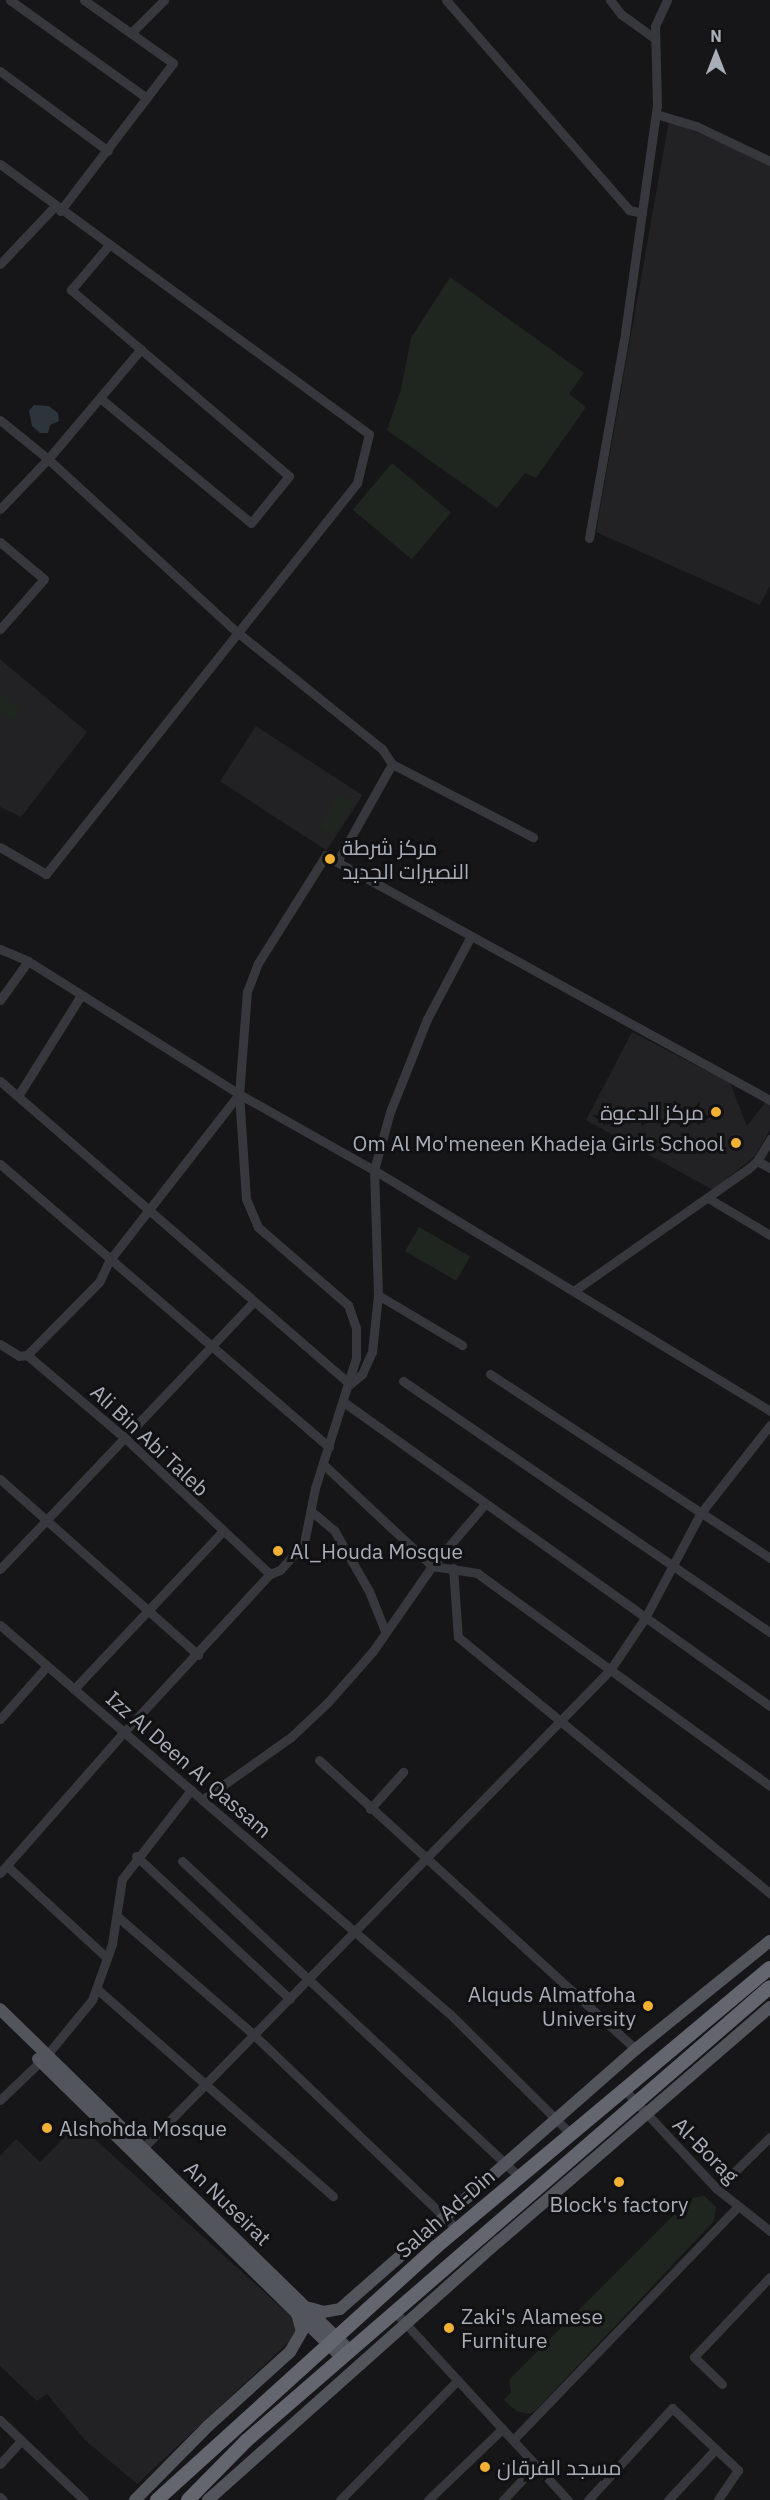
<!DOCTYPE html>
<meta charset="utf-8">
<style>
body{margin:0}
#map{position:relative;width:770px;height:2500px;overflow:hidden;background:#161618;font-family:"IBM Plex Sans",Cairo,sans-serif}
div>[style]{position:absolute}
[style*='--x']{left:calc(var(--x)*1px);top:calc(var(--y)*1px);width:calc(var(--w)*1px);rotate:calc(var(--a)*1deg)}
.built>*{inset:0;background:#222225;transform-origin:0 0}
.green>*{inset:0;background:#1e261f;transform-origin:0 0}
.water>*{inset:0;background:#2c353c}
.minor>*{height:9px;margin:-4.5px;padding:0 4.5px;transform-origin:4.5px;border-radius:4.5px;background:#37383d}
.major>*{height:12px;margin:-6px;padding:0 6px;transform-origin:6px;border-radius:6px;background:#53555c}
.highway>*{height:14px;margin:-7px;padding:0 7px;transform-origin:7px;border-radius:7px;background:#63666e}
.dots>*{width:16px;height:16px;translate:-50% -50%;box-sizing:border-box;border:3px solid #111113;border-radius:50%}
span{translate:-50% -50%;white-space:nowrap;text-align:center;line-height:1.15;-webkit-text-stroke:6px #111113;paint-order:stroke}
.poi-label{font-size:21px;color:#a8adb8}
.left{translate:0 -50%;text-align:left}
.right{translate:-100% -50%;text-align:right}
.street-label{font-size:21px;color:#a8adb8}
.north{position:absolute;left:686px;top:24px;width:60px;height:60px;-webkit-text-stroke:4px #111113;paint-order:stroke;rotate:0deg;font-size:16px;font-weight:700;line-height:24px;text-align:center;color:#a8adb8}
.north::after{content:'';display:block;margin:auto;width:21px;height:27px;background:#a8adb8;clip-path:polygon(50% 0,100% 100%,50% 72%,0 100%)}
</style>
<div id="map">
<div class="built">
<div style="clip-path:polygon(669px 120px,770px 164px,770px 586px,760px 605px,596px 532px)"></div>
<div style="clip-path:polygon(0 659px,87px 732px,21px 817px,0 807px)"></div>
<div style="left:256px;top:726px;width:127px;height:66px;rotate:33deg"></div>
<div style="clip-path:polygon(632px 1032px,730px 1083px,747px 1126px,767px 1100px,770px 1102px,770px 1130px,755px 1156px,713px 1190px,586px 1120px)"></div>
<div style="clip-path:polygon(78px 2124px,293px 2318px,297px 2329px,293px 2338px,137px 2484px,85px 2440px,47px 2394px,37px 2401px,0 2366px,0 2156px,16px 2139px,40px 2162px)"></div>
</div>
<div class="green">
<div style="clip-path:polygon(450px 277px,584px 373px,569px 394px,586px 407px,536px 478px,525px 473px,497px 508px,387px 430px,401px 389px,411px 338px)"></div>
<div style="left:392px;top:463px;width:77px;height:61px;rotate:40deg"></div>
<div style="clip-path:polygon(0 692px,21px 710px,12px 721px,0 711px)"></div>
<div style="left:339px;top:795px;width:17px;height:38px;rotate:31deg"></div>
<div style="left:419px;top:1227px;width:59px;height:28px;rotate:30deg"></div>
<div style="clip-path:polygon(704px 2196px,716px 2207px,714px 2221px,536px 2410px,529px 2414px,516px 2411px,504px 2400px,511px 2392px,509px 2380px,691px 2198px)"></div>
</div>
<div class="water">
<div style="clip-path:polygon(34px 405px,49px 406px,58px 413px,59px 421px,50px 425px,48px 433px,40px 433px,32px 426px,29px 411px)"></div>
</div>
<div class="minor">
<div style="--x:10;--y:0;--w:168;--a:35.6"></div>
<div style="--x:446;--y:0;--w:279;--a:48.9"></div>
<div style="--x:629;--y:210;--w:13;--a:13"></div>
<div style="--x:610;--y:0;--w:18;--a:52"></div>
<div style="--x:621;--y:14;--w:41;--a:36"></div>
<div style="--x:131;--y:33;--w:47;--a:-45"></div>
<div style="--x:0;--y:71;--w:134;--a:36.5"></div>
<div style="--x:656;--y:114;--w:42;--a:16.7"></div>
<div style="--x:696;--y:126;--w:82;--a:25.3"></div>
<div style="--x:0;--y:164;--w:457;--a:36.2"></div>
<div style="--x:369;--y:434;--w:50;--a:103.8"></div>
<div style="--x:357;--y:483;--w:500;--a:128.5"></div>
<div style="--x:46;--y:874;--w:53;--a:-149.6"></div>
<div style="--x:60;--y:211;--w:186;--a:-52.6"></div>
<div style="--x:173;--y:63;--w:109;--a:-144.7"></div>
<div style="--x:0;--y:264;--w:80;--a:-46.5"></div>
<div style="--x:100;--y:398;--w:196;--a:39.6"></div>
<div style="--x:251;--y:523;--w:60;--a:-51"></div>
<div style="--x:289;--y:476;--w:287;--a:-139.5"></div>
<div style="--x:71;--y:290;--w:59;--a:-49.8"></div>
<div style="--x:0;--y:420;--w:62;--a:39.1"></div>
<div style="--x:48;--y:459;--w:256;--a:42.5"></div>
<div style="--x:237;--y:632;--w:186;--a:38.9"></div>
<div style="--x:382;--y:749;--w:18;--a:56"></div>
<div style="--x:392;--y:764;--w:112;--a:119.3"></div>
<div style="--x:337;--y:862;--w:13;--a:-148"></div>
<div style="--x:326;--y:855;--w:128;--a:122.2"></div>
<div style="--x:258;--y:963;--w:30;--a:111"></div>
<div style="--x:247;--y:991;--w:103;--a:94.4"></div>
<div style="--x:239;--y:1094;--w:212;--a:127.9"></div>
<div style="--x:109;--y:1261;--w:23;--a:115"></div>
<div style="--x:99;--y:1282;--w:103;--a:134.6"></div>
<div style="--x:0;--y:509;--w:69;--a:-46.2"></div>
<div style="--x:48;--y:459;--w:144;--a:-49.8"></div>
<div style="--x:589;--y:538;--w:208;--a:-80"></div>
<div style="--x:625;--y:333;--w:229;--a:-82"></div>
<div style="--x:657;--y:106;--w:80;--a:-91.4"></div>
<div style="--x:655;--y:26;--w:29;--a:-65"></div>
<div style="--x:0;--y:542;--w:57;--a:40.1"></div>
<div style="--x:44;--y:579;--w:67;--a:131.3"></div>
<div style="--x:392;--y:764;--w:159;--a:27.4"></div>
<div style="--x:337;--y:862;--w:494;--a:28.8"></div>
<div style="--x:0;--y:949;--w:30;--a:23"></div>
<div style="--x:28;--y:961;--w:249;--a:32.2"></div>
<div style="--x:239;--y:1094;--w:155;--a:29.4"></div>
<div style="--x:374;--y:1170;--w:464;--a:31.3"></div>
<div style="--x:0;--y:1000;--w:48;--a:-54.3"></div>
<div style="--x:0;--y:1081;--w:463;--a:40.9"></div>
<div style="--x:18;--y:1096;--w:119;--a:-58"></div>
<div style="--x:757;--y:1161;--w:15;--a:28"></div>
<div style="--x:0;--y:1164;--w:434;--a:40.7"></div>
<div style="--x:708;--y:1198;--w:72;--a:30.8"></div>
<div style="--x:575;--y:1290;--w:211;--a:-35"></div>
<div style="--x:748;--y:1169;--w:12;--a:-42"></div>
<div style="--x:757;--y:1161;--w:26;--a:-59"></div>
<div style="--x:378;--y:1295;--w:98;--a:30.8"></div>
<div style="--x:0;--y:1344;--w:22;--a:32"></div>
<div style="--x:19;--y:1356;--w:8;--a:-7"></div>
<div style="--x:27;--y:1355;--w:128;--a:40.3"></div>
<div style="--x:125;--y:1438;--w:199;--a:43.2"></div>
<div style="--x:490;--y:1374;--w:335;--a:33.3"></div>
<div style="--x:403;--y:1381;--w:445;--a:34.4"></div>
<div style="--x:350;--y:1384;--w:16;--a:-40"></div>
<div style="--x:362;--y:1374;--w:24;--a:-66"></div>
<div style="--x:372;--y:1352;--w:57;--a:-84"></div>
<div style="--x:378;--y:1295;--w:125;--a:-91.8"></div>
<div style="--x:374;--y:1170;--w:60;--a:-74.6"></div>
<div style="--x:390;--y:1112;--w:100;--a:-68.3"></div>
<div style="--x:427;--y:1019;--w:94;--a:-62.1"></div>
<div style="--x:345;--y:1403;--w:522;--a:35.49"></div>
<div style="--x:323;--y:1464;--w:149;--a:43.1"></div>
<div style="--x:432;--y:1566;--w:46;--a:8.8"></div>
<div style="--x:477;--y:1573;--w:362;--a:36"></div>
<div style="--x:0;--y:1479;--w:265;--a:41.6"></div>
<div style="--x:311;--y:1511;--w:30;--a:40"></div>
<div style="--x:334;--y:1530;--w:70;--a:60.2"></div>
<div style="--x:369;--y:1591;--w:43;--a:68.2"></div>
<div style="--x:453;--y:1568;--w:69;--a:85.9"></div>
<div style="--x:458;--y:1637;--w:404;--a:39.4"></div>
<div style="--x:0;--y:1569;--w:368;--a:-46.5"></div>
<div style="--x:0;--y:1625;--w:596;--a:40.85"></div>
<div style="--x:451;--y:2015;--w:168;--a:44.8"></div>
<div style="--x:74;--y:1689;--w:216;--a:-46.7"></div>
<div style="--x:0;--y:1719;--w:71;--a:-48.4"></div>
<div style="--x:319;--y:1760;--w:429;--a:42.4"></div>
<div style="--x:202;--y:1800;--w:109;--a:-35.3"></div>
<div style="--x:291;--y:1737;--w:51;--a:-43.4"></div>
<div style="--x:328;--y:1702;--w:68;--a:-48.6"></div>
<div style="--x:373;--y:1651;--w:103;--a:-55.2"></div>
<div style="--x:432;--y:1566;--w:82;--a:-49.5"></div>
<div style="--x:370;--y:1809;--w:50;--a:-48.3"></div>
<div style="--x:136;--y:1856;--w:210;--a:42.9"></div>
<div style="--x:182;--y:1861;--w:461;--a:43.1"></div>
<div style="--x:7;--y:1866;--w:136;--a:42.6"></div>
<div style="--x:0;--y:1873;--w:188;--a:-48.7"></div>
<div style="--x:124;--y:1732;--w:215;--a:-47.3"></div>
<div style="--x:270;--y:1574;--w:11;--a:-22"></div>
<div style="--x:280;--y:1570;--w:36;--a:-48"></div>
<div style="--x:304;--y:1543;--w:56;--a:-78.7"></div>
<div style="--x:315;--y:1488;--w:136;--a:-72.5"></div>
<div style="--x:356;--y:1358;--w:30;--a:-90"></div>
<div style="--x:356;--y:1328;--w:24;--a:-109"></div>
<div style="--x:348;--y:1305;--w:119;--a:-139.1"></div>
<div style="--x:258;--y:1227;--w:30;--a:-113"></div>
<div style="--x:246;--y:1199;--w:105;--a:-93.8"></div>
<div style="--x:118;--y:1917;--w:180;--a:40.9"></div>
<div style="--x:254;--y:2035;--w:281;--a:43.7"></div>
<div style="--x:97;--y:1989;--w:314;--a:41.3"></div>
<div style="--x:623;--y:2088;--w:138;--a:47.1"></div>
<div style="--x:717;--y:2189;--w:68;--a:38.4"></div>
<div style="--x:0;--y:2100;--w:64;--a:-43.7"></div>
<div style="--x:46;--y:2056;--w:72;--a:-50.6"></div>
<div style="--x:92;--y:2000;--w:59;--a:-70.3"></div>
<div style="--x:112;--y:1944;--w:66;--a:-81.3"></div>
<div style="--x:122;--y:1879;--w:113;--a:-52.2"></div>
<div style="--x:142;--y:2149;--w:670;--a:-45.67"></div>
<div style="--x:610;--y:1670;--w:63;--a:-56.1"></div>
<div style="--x:645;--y:1618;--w:118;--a:-62.1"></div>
<div style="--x:700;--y:1514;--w:113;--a:-51.8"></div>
<div style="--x:717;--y:2189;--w:74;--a:-44.5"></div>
<div style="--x:394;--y:2311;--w:257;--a:47.4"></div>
<div style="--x:722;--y:2384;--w:39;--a:-136"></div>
<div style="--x:694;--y:2357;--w:110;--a:-46.5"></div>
<div style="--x:0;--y:2420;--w:116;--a:43.6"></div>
<div style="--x:513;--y:2440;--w:323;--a:-46.1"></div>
<div style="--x:0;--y:2464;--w:31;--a:-48"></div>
<div style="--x:0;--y:2497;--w:4;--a:45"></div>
<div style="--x:340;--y:2500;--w:167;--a:-45.5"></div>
<div style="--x:428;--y:2500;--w:103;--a:-43.8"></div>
<div style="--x:503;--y:2500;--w:47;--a:-46.7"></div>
<div style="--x:588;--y:2500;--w:125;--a:-47.6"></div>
<div style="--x:672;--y:2408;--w:91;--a:43.2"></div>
<div style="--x:738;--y:2470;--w:36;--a:124"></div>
<div style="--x:668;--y:2500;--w:69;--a:-46.8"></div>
</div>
<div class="major">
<div style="--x:0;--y:2009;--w:490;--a:44.3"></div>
<div style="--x:38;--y:2059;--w:426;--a:44.5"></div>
<div style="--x:310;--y:2308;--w:14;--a:17"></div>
<div style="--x:323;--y:2312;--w:17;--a:-10"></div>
<div style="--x:340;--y:2309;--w:394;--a:-41.3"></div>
<div style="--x:636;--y:2049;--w:172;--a:-38.9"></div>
<div style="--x:135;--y:2500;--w:104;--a:-45.4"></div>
<div style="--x:208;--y:2426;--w:110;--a:-42.1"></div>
<div style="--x:290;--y:2352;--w:24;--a:-60"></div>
<div style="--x:302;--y:2331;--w:19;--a:-106"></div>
<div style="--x:208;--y:2500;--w:390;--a:-41.7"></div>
<div style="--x:499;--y:2241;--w:358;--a:-40.8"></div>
</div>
<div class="highway">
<div style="--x:157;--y:2500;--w:377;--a:-42.2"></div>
<div style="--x:436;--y:2247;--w:435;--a:-39.9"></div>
<div style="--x:188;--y:2500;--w:83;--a:-45.5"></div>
<div style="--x:246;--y:2441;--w:693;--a:-40.91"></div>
</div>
<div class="dots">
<div style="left:330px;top:859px;background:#f2b134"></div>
<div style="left:716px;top:1112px;background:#f2b134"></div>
<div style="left:736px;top:1143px;background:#f2b134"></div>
<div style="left:278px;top:1551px;background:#f2b134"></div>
<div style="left:648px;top:2006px;background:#f2b134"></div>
<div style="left:47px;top:2128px;background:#f2b134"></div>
<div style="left:619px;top:2182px;background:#f2b134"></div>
<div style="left:449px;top:2328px;background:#f2b134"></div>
<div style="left:485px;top:2467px;background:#f2b134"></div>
</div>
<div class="poi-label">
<span class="left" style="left:342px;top:859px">مركز شرطة<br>النصيرات الجديد</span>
<span class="right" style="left:704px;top:1112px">مركز الدعوة</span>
<span class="right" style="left:724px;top:1143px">Om Al Mo'meneen Khadeja Girls School</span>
<span class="left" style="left:290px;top:1551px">Al_Houda Mosque</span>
<span class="right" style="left:636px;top:2006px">Alquds Almatfoha<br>University</span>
<span class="left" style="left:59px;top:2128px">Alshohda Mosque</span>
<span style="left:619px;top:2204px">Block's factory</span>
<span class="left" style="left:461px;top:2328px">Zaki's Alamese<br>Furniture</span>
<span class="left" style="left:497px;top:2467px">مسجد الفرقان</span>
</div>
<div class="street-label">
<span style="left:150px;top:1440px;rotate:43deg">Ali Bin Abi Taleb</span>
<span style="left:189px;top:1764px;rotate:41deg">Izz Al Deen Al Qassam</span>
<span style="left:706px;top:2150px;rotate:45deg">Al-Borag</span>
<span style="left:228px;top:2203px;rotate:44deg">An Nuseirat</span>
<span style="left:445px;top:2213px;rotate:-41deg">Salah Ad-Din</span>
</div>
<div class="north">N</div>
</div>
